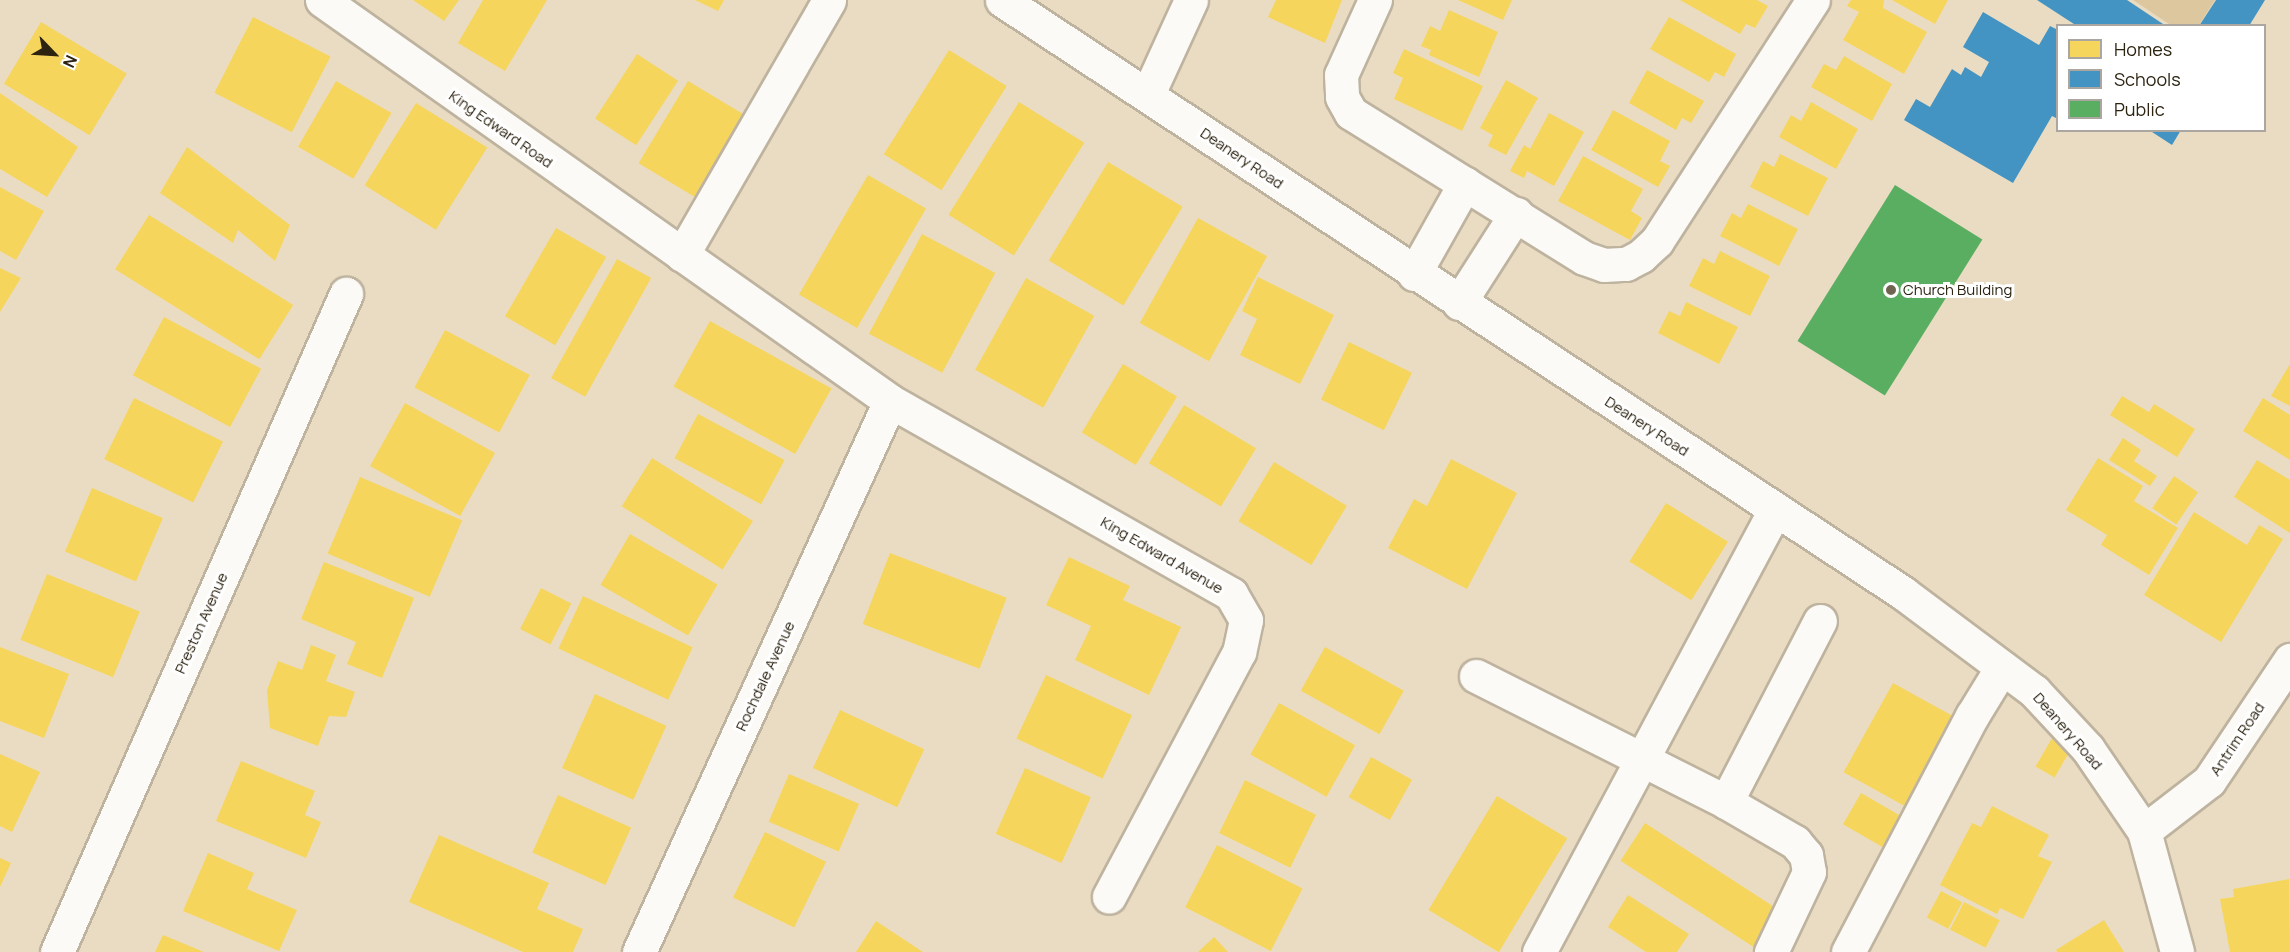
<!DOCTYPE html>
<style>
body{margin:0}
#map{position:relative;width:2290px;height:952px;overflow:hidden;background:#eadcc3;font-family:Manrope,sans-serif}
div>[style]{position:absolute}
[style*='--x']{left:calc(var(--x)*1px);top:calc(var(--y)*1px);width:calc(var(--w)*1px);rotate:calc(var(--a)*1deg)}
.green>*{inset:0;background:#ddc79e}
.homes>*{inset:0;background:#f6d55c;transform-origin:0 0}
.schools>*{inset:0;background:#4393c3}
.public>*{inset:0;background:#5aae61;transform-origin:0 0}
.roads{filter:drop-shadow(2px 0 #beb39f) drop-shadow(-2px 0 #beb39f) drop-shadow(0 2px #beb39f) drop-shadow(0 -2px #beb39f)}
.minor>*{height:33px;margin:-16.5px;padding:0 16.5px;transform-origin:16.5px;border-radius:16.5px;background:#fcfaf6}
.tertiary>*{height:33px;margin:-16.5px;padding:0 16.5px;transform-origin:16.5px;border-radius:16.5px;background:#fcfaf6}
.dots>*{width:16px;height:16px;translate:-50% -50%;box-sizing:border-box;border:3px solid #fff;border-radius:50%}
span{translate:-50% -50%;white-space:nowrap;text-align:center;line-height:1.15;-webkit-text-stroke:6px #fff;paint-order:stroke}
.street-label{font-size:15px;color:#2c2311}
.poi-label{font-size:15px;color:#2c2311}
.left{translate:0 -50%;text-align:left}
.legend{position:absolute;left:2056px;top:24px;width:210px;height:108px;box-sizing:border-box;background:#fff;border:2px solid #aba7a0;margin:0;padding:8px 10px;list-style:none;font-size:18px;color:#2c2311}
.legend li{display:flex;align-items:center;gap:12px;height:30px}
.legend b{width:30px;border:2px solid #aba7a0}
.north{position:absolute;left:24px;top:24px;width:60px;height:60px;-webkit-text-stroke:4px #fff;paint-order:stroke;rotate:115deg;font-size:16px;font-weight:700;line-height:24px;text-align:center;color:#2c2311}
.north::after{content:'';display:block;margin:auto;width:21px;height:27px;background:#2c2311;clip-path:polygon(50% 0,100% 100%,50% 72%,0 100%)}
</style>
<div id="map">
<div class="green">
<div style="clip-path:polygon(2133px 0,2215px 0,2199px 25px,2172px 26px)"></div>
</div>
<div class="homes">
<div style="clip-path:polygon(413px 0,459px 0,444px 21px)"></div>
<div style="clip-path:polygon(483px 0,547px 0,505px 71px,458px 43px)"></div>
<div style="clip-path:polygon(695px 0,724px 0,718px 11px)"></div>
<div style="clip-path:polygon(1276px 0,1342px 0,1325px 43px,1268px 17px)"></div>
<div style="clip-path:polygon(1458px 0,1512px 0,1503px 20px)"></div>
<div style="clip-path:polygon(1680px 0,1757px 0,1768px 6px,1755px 28px,1746px 24px,1740px 34px)"></div>
<div style="clip-path:polygon(1851px 0,1884px 0,1883px 8px,1927px 32px,1904px 74px,1843px 40px,1859px 12px,1847px 6px)"></div>
<div style="clip-path:polygon(1892px 0,1948px 0,1935px 24px)"></div>
<div style="clip-path:polygon(1449px 10px,1498px 32px,1479px 77px,1429px 55px,1431px 50px,1421px 46px,1430px 26px,1440px 31px)"></div>
<div style="left:253px;top:17px;width:87px;height:85px;rotate:27deg"></div>
<div style="clip-path:polygon(1669px 17px,1736px 54px,1724px 77px,1715px 72px,1709px 82px,1650px 49px)"></div>
<div style="left:41px;top:22px;width:100px;height:72px;rotate:31deg"></div>
<div style="clip-path:polygon(1404px 49px,1483px 86px,1462px 131px,1394px 99px,1403px 78px,1393px 73px)"></div>
<div style="left:949px;top:50px;width:68px;height:123px;rotate:32deg"></div>
<div style="left:637px;top:54px;width:49px;height:77px;rotate:33deg"></div>
<div style="clip-path:polygon(1844px 56px,1892px 84px,1872px 121px,1811px 87px,1824px 64px,1836px 70px)"></div>
<div style="clip-path:polygon(1647px 70px,1704px 101px,1691px 123px,1682px 118px,1676px 130px,1629px 103px)"></div>
<div style="clip-path:polygon(1506px 80px,1538px 98px,1506px 155px,1488px 146px,1493px 135px,1480px 128px)"></div>
<div style="left:336px;top:81px;width:64px;height:76px;rotate:30deg"></div>
<div style="left:688px;top:81px;width:71px;height:96px;rotate:31deg"></div>
<div style="clip-path:polygon(0 93px,78px 147px,47px 197px,0 169px)"></div>
<div style="left:1019px;top:102px;width:77px;height:133px;rotate:32deg"></div>
<div style="clip-path:polygon(1811px 102px,1858px 129px,1836px 169px,1779px 137px,1791px 115px,1801px 121px)"></div>
<div style="left:416px;top:103px;width:84px;height:97px;rotate:32deg"></div>
<div style="clip-path:polygon(1613px 110px,1670px 141px,1660px 161px,1670px 166px,1658px 187px,1591px 150px)"></div>
<div style="clip-path:polygon(1549px 113px,1584px 132px,1554px 186px,1527px 171px,1524px 178px,1510px 171px,1524px 145px,1530px 149px)"></div>
<div style="clip-path:polygon(187px 147px,290px 225px,275px 261px,238px 230px,233px 243px,160px 193px)"></div>
<div style="clip-path:polygon(1780px 154px,1828px 178px,1808px 216px,1750px 187px,1763px 161px,1774px 167px)"></div>
<div style="clip-path:polygon(1583px 156px,1643px 189px,1631px 211px,1642px 218px,1630px 240px,1558px 201px)"></div>
<div style="left:1108px;top:162px;width:87px;height:115px;rotate:31deg"></div>
<div style="left:868px;top:175px;width:67px;height:138px;rotate:30deg"></div>
<div style="clip-path:polygon(0 187px,44px 211px,16px 260px,0 251px)"></div>
<div style="clip-path:polygon(1748px 204px,1798px 229px,1779px 266px,1720px 236px,1732px 213px,1741px 218px)"></div>
<div style="left:149px;top:215px;width:170px;height:64px;rotate:32deg"></div>
<div style="left:1198px;top:218px;width:79px;height:120px;rotate:29deg"></div>
<div style="left:556px;top:228px;width:58px;height:102px;rotate:30deg"></div>
<div style="left:922px;top:234px;width:83px;height:113px;rotate:28deg"></div>
<div style="clip-path:polygon(1720px 251px,1770px 276px,1750px 316px,1689px 286px,1703px 258px,1714px 264px)"></div>
<div style="left:617px;top:259px;width:39px;height:136px;rotate:29deg"></div>
<div style="clip-path:polygon(0 268px,21px 278px,0 312px)"></div>
<div style="clip-path:polygon(1258px 277px,1334px 315px,1300px 384px,1240px 355px,1257px 319px,1242px 311px)"></div>
<div style="left:1026px;top:278px;width:78px;height:105px;rotate:29deg"></div>
<div style="clip-path:polygon(1686px 302px,1738px 327px,1719px 364px,1658px 333px,1669px 311px,1680px 316px)"></div>
<div style="left:164px;top:317px;width:110px;height:66px;rotate:28deg"></div>
<div style="left:710px;top:321px;width:139px;height:75px;rotate:29deg"></div>
<div style="left:445px;top:330px;width:96px;height:65px;rotate:28deg"></div>
<div style="left:1349px;top:342px;width:70px;height:64px;rotate:26deg"></div>
<div style="left:1123px;top:364px;width:63px;height:80px;rotate:31deg"></div>
<div style="clip-path:polygon(2290px 364px,2290px 406px,2271px 396px)"></div>
<div style="clip-path:polygon(2122px 396px,2149px 412px,2154px 404px,2195px 429px,2177px 457px,2110px 415px)"></div>
<div style="left:134px;top:398px;width:99px;height:68px;rotate:26deg"></div>
<div style="clip-path:polygon(2263px 398px,2290px 415px,2290px 460px,2243px 431px)"></div>
<div style="left:405px;top:403px;width:103px;height:72px;rotate:29deg"></div>
<div style="left:1184px;top:405px;width:84px;height:68px;rotate:31deg"></div>
<div style="left:698px;top:414px;width:98px;height:50px;rotate:28deg"></div>
<div style="clip-path:polygon(2123px 438px,2141px 450px,2134px 461px,2157px 476px,2150px 486px,2109px 460px)"></div>
<div style="left:652px;top:458px;width:119px;height:57px;rotate:32deg"></div>
<div style="clip-path:polygon(2098px 458px,2143px 486px,2134px 501px,2178px 528px,2149px 575px,2101px 545px,2107px 535px,2066px 510px)"></div>
<div style="clip-path:polygon(1451px 459px,1517px 493px,1467px 589px,1388px 548px,1414px 499px,1427px 506px)"></div>
<div style="clip-path:polygon(2257px 460px,2290px 480px,2290px 533px,2234px 497px)"></div>
<div style="left:1274px;top:462px;width:85px;height:69px;rotate:31deg"></div>
<div style="left:2174px;top:476px;width:29px;height:39px;rotate:34deg"></div>
<div style="left:360px;top:477px;width:111px;height:83px;rotate:23deg"></div>
<div style="left:92px;top:488px;width:77px;height:69px;rotate:23deg"></div>
<div style="left:1666px;top:503px;width:73px;height:69px;rotate:32deg"></div>
<div style="clip-path:polygon(2194px 512px,2247px 545px,2259px 525px,2283px 539px,2221px 642px,2144px 595px)"></div>
<div style="left:630px;top:534px;width:101px;height:59px;rotate:30deg"></div>
<div style="left:890px;top:553px;width:125px;height:76px;rotate:21deg"></div>
<div style="clip-path:polygon(1069px 557px,1130px 586px,1123px 600px,1181px 627px,1149px 695px,1075px 660px,1091px 626px,1046px 605px)"></div>
<div style="clip-path:polygon(324px 562px,414px 598px,382px 678px,347px 664px,356px 642px,301px 619px)"></div>
<div style="left:47px;top:574px;width:100px;height:71px;rotate:22deg"></div>
<div style="left:541px;top:588px;width:34px;height:46px;rotate:27deg"></div>
<div style="left:583px;top:596px;width:121px;height:58px;rotate:25deg"></div>
<div style="clip-path:polygon(311px 645px,336px 655px,326px 681px,355px 692px,346px 717px,329px 716px,318px 746px,270px 728px,267px 690px,278px 661px,302px 670px)"></div>
<div style="clip-path:polygon(0 647px,69px 674px,44px 738px,0 721px)"></div>
<div style="left:1325px;top:647px;width:90px;height:50px;rotate:29deg"></div>
<div style="left:1046px;top:675px;width:95px;height:70px;rotate:25deg"></div>
<div style="left:1893px;top:683px;width:75px;height:102px;rotate:29deg"></div>
<div style="left:595px;top:694px;width:78px;height:81px;rotate:24deg"></div>
<div style="left:1279px;top:703px;width:87px;height:59px;rotate:29deg"></div>
<div style="left:840px;top:710px;width:93px;height:64px;rotate:25deg"></div>
<div style="left:2052px;top:738px;width:22px;height:33px;rotate:30deg"></div>
<div style="clip-path:polygon(0 754px,40px 772px,12px 832px,0 826px)"></div>
<div style="left:1371px;top:757px;width:47px;height:46px;rotate:29deg"></div>
<div style="clip-path:polygon(241px 761px,315px 791px,305px 815px,321px 822px,306px 858px,216px 821px)"></div>
<div style="left:1025px;top:768px;width:72px;height:72px;rotate:24deg"></div>
<div style="left:789px;top:774px;width:76px;height:52px;rotate:23deg"></div>
<div style="left:1245px;top:780px;width:79px;height:59px;rotate:26deg"></div>
<div style="left:1861px;top:793px;width:62px;height:36px;rotate:30deg"></div>
<div style="left:558px;top:795px;width:80px;height:63px;rotate:24deg"></div>
<div style="left:1497px;top:796px;width:82px;height:133px;rotate:31deg"></div>
<div style="clip-path:polygon(1992px 806px,2049px 835px,2038px 856px,2052px 862px,2023px 919px,2000px 908px,1997px 914px,1940px 885px,1972px 823px,1981px 827px)"></div>
<div style="left:1645px;top:823px;width:165px;height:45px;rotate:33deg"></div>
<div style="left:765px;top:832px;width:68px;height:73px;rotate:26deg"></div>
<div style="clip-path:polygon(439px 835px,549px 883px,537px 909px,583px 929px,573px 952px,523px 952px,409px 902px)"></div>
<div style="left:1217px;top:845px;width:96px;height:70px;rotate:27deg"></div>
<div style="clip-path:polygon(208px 853px,254px 873px,247px 889px,297px 910px,279px 951px,183px 911px)"></div>
<div style="clip-path:polygon(0 858px,11px 863px,0 887px)"></div>
<div style="clip-path:polygon(2289px 879px,2290px 952px,2230px 952px,2220px 899px,2234px 897px,2233px 889px)"></div>
<div style="left:1941px;top:891px;width:24px;height:30px;rotate:28deg"></div>
<div style="clip-path:polygon(1628px 895px,1689px 934px,1677px 952px,1646px 952px,1608px 927px)"></div>
<div style="left:1964px;top:902px;width:40px;height:31px;rotate:27deg"></div>
<div style="clip-path:polygon(2104px 920px,2124px 952px,2057px 952px,2056px 950px)"></div>
<div style="clip-path:polygon(876px 921px,923px 952px,856px 952px)"></div>
<div style="clip-path:polygon(163px 935px,204px 952px,155px 952px)"></div>
<div style="clip-path:polygon(1214px 937px,1228px 952px,1198px 952px)"></div>
</div>
<div class="schools">
<div style="clip-path:polygon(2037px 0,2127px 0,2166px 26px,2077px 26px)"></div>
<div style="clip-path:polygon(2216px 0,2265px 0,2249px 26px,2199px 26px)"></div>
<div style="clip-path:polygon(1983px 12px,2039px 45px,2050px 26px,2058px 30px,2058px 119px,2052px 116px,2013px 183px,1904px 120px,1916px 99px,1930px 107px,1952px 69px,1961px 75px,1965px 67px,1981px 77px,1989px 62px,1963px 47px)"></div>
<div style="clip-path:polygon(2149px 130px,2181px 130px,2172px 145px)"></div>
</div>
<div class="public">
<div style="left:1895px;top:185px;width:103px;height:184px;rotate:32deg"></div>
</div>
<div class="roads">
<div class="minor">
<div style="--x:322;--y:0;--w:695;--a:35.22"></div>
<div style="--x:890;--y:401;--w:392;--a:29.5"></div>
<div style="--x:1231;--y:594;--w:30;--a:60"></div>
<div style="--x:1246;--y:620;--w:33;--a:102"></div>
<div style="--x:1239;--y:652;--w:277;--a:118"></div>
<div style="--x:1375;--y:0;--w:82;--a:114.4"></div>
<div style="--x:1341;--y:75;--w:22;--a:87"></div>
<div style="--x:1342;--y:97;--w:18;--a:61"></div>
<div style="--x:1351;--y:113;--w:274;--a:31.9"></div>
<div style="--x:1584;--y:258;--w:21;--a:19"></div>
<div style="--x:1604;--y:265;--w:22;--a:-3"></div>
<div style="--x:1626;--y:264;--w:17;--a:-28"></div>
<div style="--x:1641;--y:256;--w:22;--a:-43"></div>
<div style="--x:1657;--y:241;--w:287;--a:-57.1"></div>
<div style="--x:1148;--y:94;--w:103;--a:-65.4"></div>
<div style="--x:682;--y:255;--w:294;--a:-60"></div>
<div style="--x:1414;--y:274;--w:104;--a:-60.7"></div>
<div style="--x:1459;--y:303;--w:106;--a:-57.4"></div>
<div style="--x:1476;--y:676;--w:280;--a:26.7"></div>
<div style="--x:1726;--y:802;--w:80;--a:30.1"></div>
<div style="--x:1795;--y:842;--w:17;--a:50"></div>
<div style="--x:1806;--y:855;--w:17;--a:80"></div>
<div style="--x:1809;--y:872;--w:89;--a:115.4"></div>
<div style="--x:1726;--y:802;--w:204;--a:-62.6"></div>
<div style="--x:2144;--y:831;--w:82;--a:-37.6"></div>
<div style="--x:2209;--y:781;--w:146;--a:-56.2"></div>
<div style="--x:57;--y:952;--w:719;--a:-66.29"></div>
<div style="--x:639;--y:952;--w:605;--a:-65.51"></div>
<div style="--x:1539;--y:952;--w:501;--a:-61.9"></div>
<div style="--x:1848;--y:952;--w:267;--a:-62.3"></div>
<div style="--x:1972;--y:716;--w:57;--a:-58.5"></div>
</div>
<div class="tertiary">
<div style="--x:1002;--y:0;--w:1079;--a:33.35"></div>
<div style="--x:1903;--y:593;--w:164;--a:36.8"></div>
<div style="--x:2034;--y:691;--w:79;--a:47"></div>
<div style="--x:2088;--y:749;--w:99;--a:55.7"></div>
<div style="--x:2144;--y:831;--w:125;--a:74.7"></div>
</div>
</div>
<div class="dots">
<div style="left:1891px;top:290px;background:#6e644f"></div>
</div>
<div class="street-label">
<span style="left:501px;top:129px;rotate:35deg">King Edward Road</span>
<span style="left:1242px;top:158px;rotate:34deg">Deanery Road</span>
<span style="left:1647px;top:426px;rotate:33deg">Deanery Road</span>
<span style="left:1162px;top:555px;rotate:30deg">King Edward Avenue</span>
<span style="left:201px;top:623px;rotate:-66deg">Preston Avenue</span>
<span style="left:765px;top:676px;rotate:-65deg">Rochdale Avenue</span>
<span style="left:2068px;top:731px;rotate:49deg">Deanery Road</span>
<span style="left:2237px;top:739px;rotate:-56deg">Antrim Road</span>
</div>
<div class="poi-label">
<span class="left" style="left:1903px;top:290px">Church Building</span>
</div>
<ul class="legend">
<li><b style="height:16px;background:#f6d55c"></b>Homes</li>
<li><b style="height:16px;background:#4393c3"></b>Schools</li>
<li><b style="height:16px;background:#5aae61"></b>Public</li>
</ul>
<div class="north">N</div>
</div>
